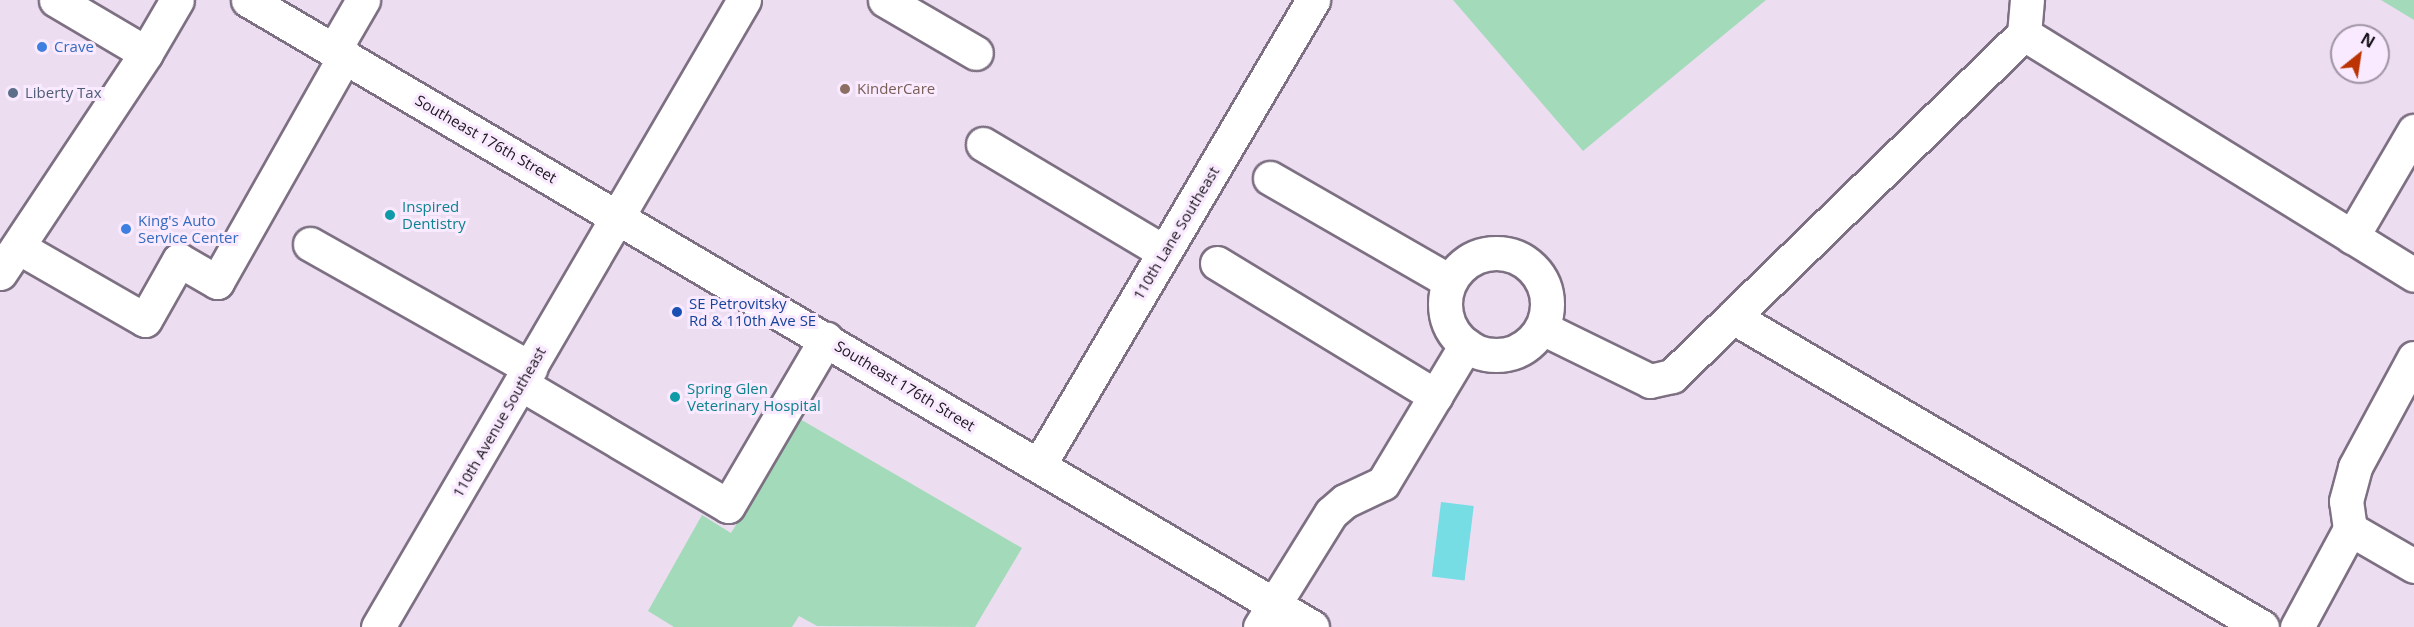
<!DOCTYPE html>
<style>
body{margin:0}
#map{position:relative;width:2414px;height:627px;overflow:hidden;background:#ecddf1;font-family:"Open Sans",sans-serif}
div>[style]{position:absolute}
[style*='--x']{left:calc(var(--x)*1px);top:calc(var(--y)*1px);width:calc(var(--w)*1px);rotate:calc(var(--a)*1deg)}
.green>*{inset:0;background:#a3dbba}
.water>*{inset:0;background:#76dde5;transform-origin:0 0}
.roads{filter:drop-shadow(2px 0 #7d7082) drop-shadow(-2px 0 #7d7082) drop-shadow(0 2px #7d7082) drop-shadow(0 -2px #7d7082)}
.minor>*{height:33px;margin:-16.5px;padding:0 16.5px;transform-origin:16.5px;border-radius:16.5px;background:#fff}
.minor>.ring{margin:-16.5px;padding:0;box-sizing:content-box;background:none;border:33px solid #fff;border-radius:50%}
.major>*{height:33px;margin:-16.5px;padding:0 16.5px;transform-origin:16.5px;border-radius:16.5px;background:#fff}
.dots>*{width:16px;height:16px;translate:-50% -50%;box-sizing:border-box;border:3px solid #f9eaff;border-radius:50%}
span{translate:-50% -50%;white-space:nowrap;text-align:center;line-height:1.15;-webkit-text-stroke:6px #f9eaff;paint-order:stroke}
.shop-label{font-size:15px;color:#366cbe}
.left{translate:0 -50%;text-align:left}
.education-label{font-size:15px;color:#785e54}
.service-label{font-size:15px;color:#4e5e75}
.street-label{font-size:15px;color:#1b161c}
.culture-label{font-size:15px;color:#0d838f}
.transit-label{font-size:15px;color:#164399}
.north{position:absolute;left:2330px;top:24px;width:60px;height:60px;box-sizing:border-box;background:#f9eaff;border:2px solid #a095a4;border-radius:50%;rotate:30deg;font-size:16px;font-weight:700;line-height:24px;text-align:center;color:#1b161c}
.north::after{content:'';display:block;margin:auto;width:21px;height:27px;background:#bc3304;clip-path:polygon(50% 0,100% 100%,50% 72%,0 100%)}
</style>
<div id="map">
<div class="green">
<div style="clip-path:polygon(1453px 0,1766px 0,1583px 151px)"></div>
<div style="clip-path:polygon(2381px 0,2414px 0,2414px 20px)"></div>
<div style="clip-path:polygon(800px 419px,1022px 548px,975px 627px,817px 626px,799px 616px,792px 627px,674px 627px,648px 611px,702px 515px,731px 533px)"></div>
</div>
<div class="water">
<div style="left:1441px;top:502px;width:33px;height:75px;rotate:7deg"></div>
</div>
<div class="roads">
<div class="minor">
<div style="--x:56;--y:0;--w:104;--a:30.5"></div>
<div style="--x:885;--y:0;--w:105;--a:30.2"></div>
<div style="--x:2024;--y:34;--w:34;--a:-85"></div>
<div style="--x:334;--y:50;--w:58;--a:-59.9"></div>
<div style="--x:983;--y:144;--w:211;--a:30.8"></div>
<div style="--x:1270;--y:178;--w:207;--a:29.9"></div>
<div style="--x:2352;--y:237;--w:123;--a:-59.7"></div>
<div style="--x:310;--y:244;--w:253;--a:29.4"></div>
<div style="--x:18;--y:247;--w:146;--a:29.9"></div>
<div style="--x:145;--y:320;--w:69;--a:-60.5"></div>
<div style="--x:179;--y:260;--w:44;--a:30.1"></div>
<div style="--x:217;--y:282;--w:260;--a:-60.5"></div>
<div class="ring" style="left:1445px;top:253px;width:69px;height:69px"></div>
<div style="--x:1217;--y:263;--w:256;--a:31.3"></div>
<div style="--x:0;--y:273;--w:264;--a:-56.4"></div>
<div style="--x:146;--y:53;--w:61;--a:-59.7"></div>
<div style="--x:1733;--y:317;--w:613;--a:30.37"></div>
<div style="--x:1542;--y:328;--w:120;--a:26.1"></div>
<div style="--x:1650;--y:381;--w:23;--a:-13"></div>
<div style="--x:1672;--y:376;--w:491;--a:-44.2"></div>
<div style="--x:2024;--y:34;--w:458;--a:31.7"></div>
<div style="--x:521;--y:384;--w:240;--a:30.5"></div>
<div style="--x:728;--y:506;--w:194;--a:-59.6"></div>
<div style="--x:1039;--y:465;--w:540;--a:-59.49"></div>
<div style="--x:2350;--y:529;--w:74;--a:30"></div>
<div style="--x:378;--y:627;--w:726;--a:-59.73"></div>
<div style="--x:1260;--y:627;--w:134;--a:-58.1"></div>
<div style="--x:1331;--y:513;--w:18;--a:-41"></div>
<div style="--x:1345;--y:501;--w:42;--a:-25.3"></div>
<div style="--x:1383;--y:483;--w:161;--a:-59"></div>
<div style="--x:2297;--y:627;--w:111;--a:-61.6"></div>
<div style="--x:2350;--y:529;--w:28;--a:-98"></div>
<div style="--x:2346;--y:501;--w:35;--a:-75"></div>
<div style="--x:2355;--y:467;--w:124;--a:-61.6"></div>
</div>
<div class="major">
<div style="--x:248;--y:0;--w:1235;--a:30.51"></div>
</div>
</div>
<div class="dots">
<div style="left:42px;top:47px;background:#3f7fe0"></div>
<div style="left:845px;top:89px;background:#8d6e63"></div>
<div style="left:13px;top:93px;background:#5c6f8a"></div>
<div style="left:390px;top:215px;background:#0f9aa8"></div>
<div style="left:126px;top:229px;background:#3f7fe0"></div>
<div style="left:677px;top:312px;background:#1a4fb4"></div>
<div style="left:675px;top:397px;background:#0f9aa8"></div>
</div>
<div class="shop-label">
<span class="left" style="left:54px;top:47px">Crave</span>
<span class="left" style="left:138px;top:229px">King's Auto<br>Service Center</span>
</div>
<div class="education-label">
<span class="left" style="left:857px;top:89px">KinderCare</span>
</div>
<div class="service-label">
<span class="left" style="left:25px;top:93px">Liberty Tax</span>
</div>
<div class="street-label">
<span style="left:486px;top:139px;rotate:30deg">Southeast 176th Street</span>
<span style="left:1176px;top:233px;rotate:-59deg">110th Lane Southeast</span>
<span style="left:905px;top:386px;rotate:31deg">Southeast 176th Street</span>
<span style="left:499px;top:422px;rotate:-60deg">110th Avenue Southeast</span>
</div>
<div class="culture-label">
<span class="left" style="left:402px;top:215px">Inspired<br>Dentistry</span>
<span class="left" style="left:687px;top:397px">Spring Glen<br>Veterinary Hospital</span>
</div>
<div class="transit-label">
<span class="left" style="left:689px;top:312px">SE Petrovitsky<br>Rd &amp; 110th Ave SE</span>
</div>
<div class="north">N</div>
</div>
